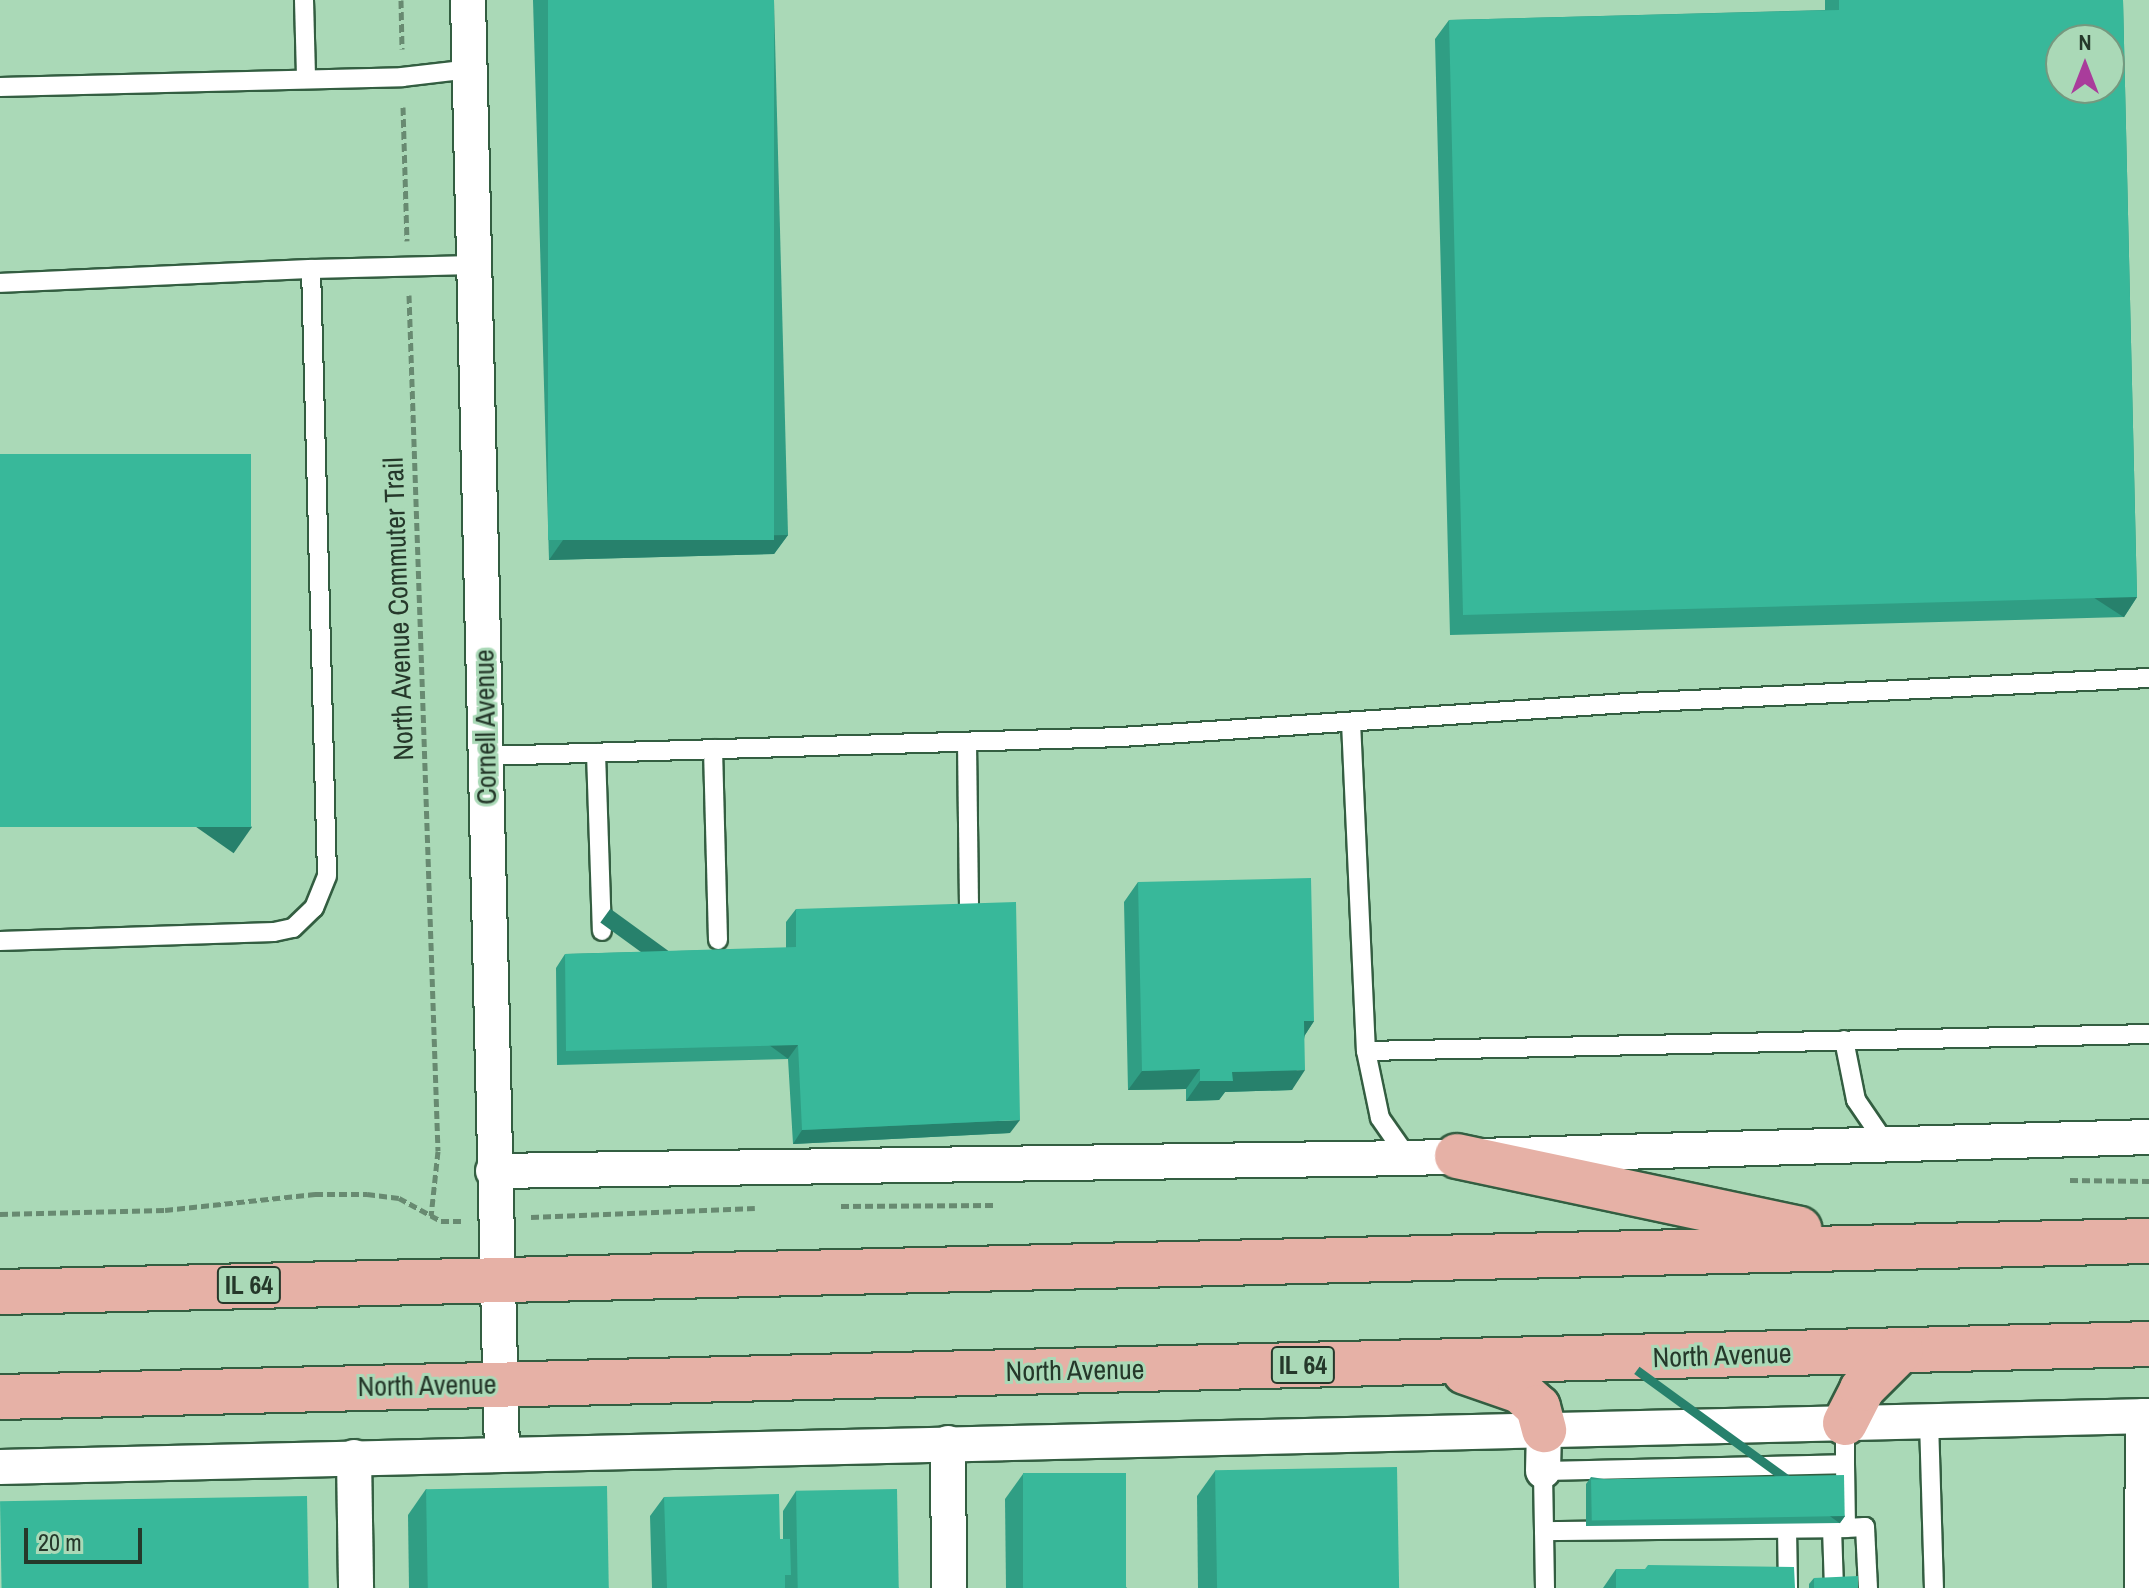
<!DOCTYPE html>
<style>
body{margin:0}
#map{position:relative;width:2149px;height:1588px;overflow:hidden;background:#aad9b7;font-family:"Archivo Narrow",sans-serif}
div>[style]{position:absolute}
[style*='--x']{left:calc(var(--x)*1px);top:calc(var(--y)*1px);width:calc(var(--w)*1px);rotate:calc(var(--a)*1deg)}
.path>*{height:5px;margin-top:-2.5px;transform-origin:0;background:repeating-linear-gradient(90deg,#688a71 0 8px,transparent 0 12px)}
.roads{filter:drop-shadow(2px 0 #335e41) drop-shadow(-2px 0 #335e41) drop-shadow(0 2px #335e41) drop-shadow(0 -2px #335e41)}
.lane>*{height:18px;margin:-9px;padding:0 9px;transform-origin:9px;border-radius:9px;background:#fff}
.street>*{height:34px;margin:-17px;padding:0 17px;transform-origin:17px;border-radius:17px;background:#fff}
.primary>*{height:44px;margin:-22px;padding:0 22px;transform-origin:22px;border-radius:22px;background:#e6b1a6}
.wall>*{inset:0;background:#309e84}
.shaded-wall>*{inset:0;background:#27816c;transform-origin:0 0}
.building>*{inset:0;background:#38b89a;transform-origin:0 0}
span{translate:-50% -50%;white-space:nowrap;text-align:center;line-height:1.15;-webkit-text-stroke:6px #aad9b7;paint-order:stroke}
.shield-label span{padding:2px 6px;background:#aad9b7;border:2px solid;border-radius:6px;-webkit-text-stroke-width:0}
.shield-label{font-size:26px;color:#25382a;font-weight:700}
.street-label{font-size:28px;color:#25382a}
.north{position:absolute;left:2045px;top:24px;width:80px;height:80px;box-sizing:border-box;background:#aad9b7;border:2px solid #75997f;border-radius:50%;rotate:0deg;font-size:22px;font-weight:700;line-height:32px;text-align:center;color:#25382a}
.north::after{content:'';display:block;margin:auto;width:28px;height:36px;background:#a93c9b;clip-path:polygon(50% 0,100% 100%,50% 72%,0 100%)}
.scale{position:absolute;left:24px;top:1528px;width:118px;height:36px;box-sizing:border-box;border:4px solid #25382a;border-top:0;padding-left:10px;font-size:24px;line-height:28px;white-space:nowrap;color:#25382a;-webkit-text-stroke:6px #aad9b7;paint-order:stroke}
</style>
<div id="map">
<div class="path">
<div style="--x:401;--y:0;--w:49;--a:88.8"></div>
<div style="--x:403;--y:107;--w:134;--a:88.3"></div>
<div style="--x:409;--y:295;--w:856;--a:88.06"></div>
<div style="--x:438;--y:1151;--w:65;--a:96.1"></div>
<div style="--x:2070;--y:1180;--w:79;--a:0.7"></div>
<div style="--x:841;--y:1206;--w:154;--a:-0.4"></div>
<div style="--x:0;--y:1214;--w:165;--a:-1.4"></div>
<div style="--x:165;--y:1210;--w:151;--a:-6.1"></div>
<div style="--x:315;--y:1194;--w:52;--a:0"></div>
<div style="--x:367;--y:1194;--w:32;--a:7"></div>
<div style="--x:399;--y:1198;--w:48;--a:28.7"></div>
<div style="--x:441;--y:1221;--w:20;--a:0"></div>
<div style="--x:531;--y:1217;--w:224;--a:-2.3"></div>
</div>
<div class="roads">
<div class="lane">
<div style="--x:304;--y:0;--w:79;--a:88.5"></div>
<div style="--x:0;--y:87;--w:402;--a:-1.4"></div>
<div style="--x:402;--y:77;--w:68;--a:-6.7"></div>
<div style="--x:0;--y:283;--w:311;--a:-2.6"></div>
<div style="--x:1351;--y:722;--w:329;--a:87.4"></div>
<div style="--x:1366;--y:1051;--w:68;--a:78.2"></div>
<div style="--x:1380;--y:1118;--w:49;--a:55"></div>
<div style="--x:967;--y:742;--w:175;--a:89.3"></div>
<div style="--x:713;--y:749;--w:191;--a:88.5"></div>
<div style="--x:596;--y:753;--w:178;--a:88.1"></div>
<div style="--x:486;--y:756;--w:635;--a:-1.71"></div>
<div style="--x:1121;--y:737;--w:508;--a:-3.84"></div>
<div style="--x:1628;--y:703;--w:522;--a:-2.75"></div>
<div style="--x:0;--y:941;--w:274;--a:-1.9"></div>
<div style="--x:274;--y:932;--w:19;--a:-12"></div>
<div style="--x:293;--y:928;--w:29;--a:-44"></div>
<div style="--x:314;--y:908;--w:35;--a:-68"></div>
<div style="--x:327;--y:875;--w:606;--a:-91.51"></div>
<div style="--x:311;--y:269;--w:163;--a:-1.4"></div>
<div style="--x:1844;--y:1040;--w:61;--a:78.7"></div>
<div style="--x:1856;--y:1100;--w:53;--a:55.7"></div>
<div style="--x:1366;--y:1051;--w:783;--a:-1.24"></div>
<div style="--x:1929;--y:1421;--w:167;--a:88.3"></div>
<div style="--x:1845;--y:1423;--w:41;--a:90"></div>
<div style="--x:1845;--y:1464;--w:64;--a:89.1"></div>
<div style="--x:1846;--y:1528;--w:302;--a:179.4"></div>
<div style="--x:1544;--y:1531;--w:60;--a:-91"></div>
<div style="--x:1543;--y:1471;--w:302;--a:-1.3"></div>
<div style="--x:1832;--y:1528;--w:60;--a:88.1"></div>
<div style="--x:1846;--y:1528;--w:19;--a:-3"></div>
<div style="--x:1865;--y:1527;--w:61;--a:87.2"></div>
<div style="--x:1787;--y:1529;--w:59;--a:89"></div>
<div style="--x:1544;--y:1531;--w:57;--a:89"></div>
</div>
<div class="street">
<div style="--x:468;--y:0;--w:1453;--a:88.66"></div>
<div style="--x:493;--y:1171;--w:915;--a:-0.81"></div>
<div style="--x:1408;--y:1158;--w:741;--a:-1.62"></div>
<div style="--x:948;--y:1443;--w:145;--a:89.6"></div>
<div style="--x:354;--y:1457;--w:131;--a:89.1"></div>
<div style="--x:0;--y:1467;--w:2150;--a:-1.36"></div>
<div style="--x:1543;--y:1471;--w:41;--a:-88.6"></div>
<div style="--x:2142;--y:1588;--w:172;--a:-89.7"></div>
</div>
<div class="primary">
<div style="--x:1457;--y:1156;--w:350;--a:12"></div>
<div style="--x:0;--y:1292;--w:2150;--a:-1.36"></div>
<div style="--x:1465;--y:1372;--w:58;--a:19.1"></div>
<div style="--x:1520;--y:1391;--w:24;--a:42"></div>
<div style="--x:1538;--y:1407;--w:24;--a:75"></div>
<div style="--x:0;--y:1397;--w:2150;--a:-1.41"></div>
<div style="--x:1845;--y:1423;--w:38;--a:-63"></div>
<div style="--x:1862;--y:1389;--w:55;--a:-45"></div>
</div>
</div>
<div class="wall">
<div style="clip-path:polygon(533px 0,774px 0,788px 535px,774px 554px,549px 560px)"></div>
<div style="clip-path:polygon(1825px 0,2123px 0,2137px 597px,2124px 617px,1450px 635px,1435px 39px,1449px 20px,1825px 10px)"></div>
<div style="clip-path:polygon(1138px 882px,1314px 1021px,1305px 1035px,1292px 1090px,1225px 1092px,1219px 1100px,1186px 1101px,1186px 1089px,1128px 1090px,1124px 902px)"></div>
<div style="clip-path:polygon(796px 909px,1010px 1133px,793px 1144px,788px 1059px,557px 1065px,556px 968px,565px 954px,786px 948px,786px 922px)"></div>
<div style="clip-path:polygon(1215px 1471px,1399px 1588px,1198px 1588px,1197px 1496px)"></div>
<div style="clip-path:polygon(1023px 1474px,1127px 1588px,1006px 1588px,1005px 1499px)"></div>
<div style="clip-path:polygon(1591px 1477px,1845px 1516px,1840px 1523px,1586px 1526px,1586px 1484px)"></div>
<div style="clip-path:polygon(426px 1489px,609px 1588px,409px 1588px,408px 1515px)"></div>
<div style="clip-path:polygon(796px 1491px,899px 1588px,652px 1588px,650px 1516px,664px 1497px,780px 1539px,783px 1539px,783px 1511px)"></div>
<div style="clip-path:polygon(1616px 1569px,1795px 1588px,1603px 1588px)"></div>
<div style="clip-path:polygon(1814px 1578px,1858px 1588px,1809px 1588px,1809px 1584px)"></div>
</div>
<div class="shaded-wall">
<div style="clip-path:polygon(788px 535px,774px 554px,549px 560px,563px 540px)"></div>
<div style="left:2137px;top:597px;width:24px;height:674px;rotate:123deg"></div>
<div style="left:252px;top:827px;width:32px;height:252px;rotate:125deg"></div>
<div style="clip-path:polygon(1304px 1021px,1314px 1021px,1301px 1041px)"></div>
<div style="left:798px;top:1045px;width:17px;height:232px;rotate:126deg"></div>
<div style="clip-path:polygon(1200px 1069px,1186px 1089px,1128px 1090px,1142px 1071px)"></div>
<div style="clip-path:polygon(1305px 1070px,1292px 1090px,1225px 1092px,1219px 1100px,1186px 1101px,1200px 1081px,1232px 1072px)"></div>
<div style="clip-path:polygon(1020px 1120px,1010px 1133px,793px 1144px,802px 1130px)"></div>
<div style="left:1845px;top:1516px;width:9px;height:254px;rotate:126deg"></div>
</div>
<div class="building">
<div style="left:548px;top:0;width:226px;height:540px"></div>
<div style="clip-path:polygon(evenodd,1839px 0,2123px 0,2137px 597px,1463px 615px,1449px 20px,1839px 10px,1839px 0,2061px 40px,2109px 40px,2109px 88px,2061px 88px,2061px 40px)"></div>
<div style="left:251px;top:454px;width:373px;height:251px;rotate:90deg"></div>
<div style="clip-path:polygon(1311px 878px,1314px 1021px,1304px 1021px,1305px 1070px,1232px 1072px,1233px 1081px,1200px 1081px,1200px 1069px,1142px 1071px,1138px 882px)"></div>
<div style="clip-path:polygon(1016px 902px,1020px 1120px,802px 1130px,798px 1045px,566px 1051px,565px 954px,796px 947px,796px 909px)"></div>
<div style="left:1397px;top:1467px;width:121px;height:182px;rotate:89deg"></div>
<div style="left:1126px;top:1473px;width:115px;height:103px;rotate:90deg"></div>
<div style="left:1844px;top:1475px;width:41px;height:253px;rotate:89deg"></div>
<div style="left:607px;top:1486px;width:102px;height:181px;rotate:89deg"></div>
<div style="left:897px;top:1489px;width:99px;height:101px;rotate:89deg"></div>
<div style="clip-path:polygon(779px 1494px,780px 1539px,790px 1539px,791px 1575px,785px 1575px,785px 1588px,667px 1588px,664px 1497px)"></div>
<div style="left:307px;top:1496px;width:92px;height:307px;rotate:89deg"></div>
<div style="clip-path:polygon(1648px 1565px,1794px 1567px,1795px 1588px,1616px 1588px,1616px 1569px,1645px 1569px)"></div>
<div style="clip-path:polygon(1858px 1576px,1858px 1588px,1814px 1588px,1814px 1578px)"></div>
</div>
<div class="shield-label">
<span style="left:249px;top:1285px">IL 64</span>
<span style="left:1303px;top:1365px">IL 64</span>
</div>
<div class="street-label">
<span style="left:398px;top:609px;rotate:-92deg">North Avenue Commuter Trail</span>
<span style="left:485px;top:727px;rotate:-91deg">Cornell Avenue</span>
<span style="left:1722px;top:1355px;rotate:-2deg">North Avenue</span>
<span style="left:1075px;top:1370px;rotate:-1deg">North Avenue</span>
<span style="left:427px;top:1385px;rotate:-1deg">North Avenue</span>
</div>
<div class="north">N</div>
<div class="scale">20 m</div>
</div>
